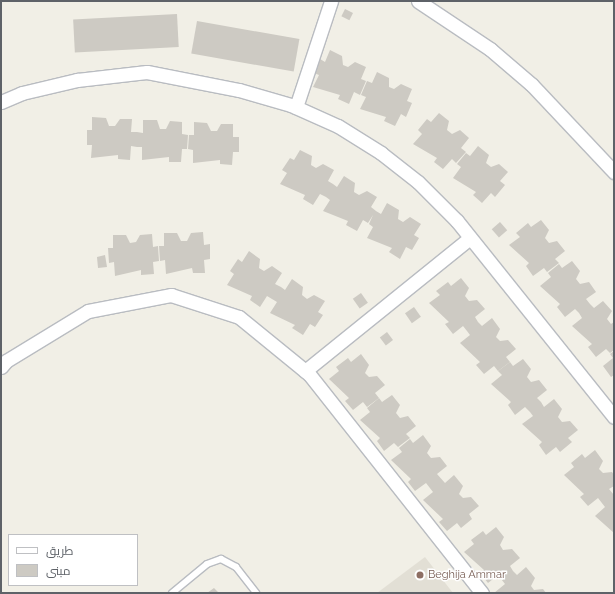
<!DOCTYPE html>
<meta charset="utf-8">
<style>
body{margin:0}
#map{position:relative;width:615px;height:594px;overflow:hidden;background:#f1efe6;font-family:Raleway,Cairo,sans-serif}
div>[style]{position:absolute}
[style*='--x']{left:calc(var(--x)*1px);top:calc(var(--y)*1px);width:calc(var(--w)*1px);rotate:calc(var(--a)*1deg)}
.education>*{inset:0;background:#e2dfd5}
.building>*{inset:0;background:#cdcac3;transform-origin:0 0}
.roads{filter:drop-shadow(1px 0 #b9bcc1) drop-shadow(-1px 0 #b9bcc1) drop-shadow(0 1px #b9bcc1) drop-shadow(0 -1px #b9bcc1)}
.service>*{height:6px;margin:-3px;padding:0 3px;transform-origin:3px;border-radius:3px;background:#fff}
.minor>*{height:13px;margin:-6.5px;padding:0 6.5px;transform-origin:6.5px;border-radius:6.5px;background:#fff}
.dots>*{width:11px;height:11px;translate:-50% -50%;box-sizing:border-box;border:2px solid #fff;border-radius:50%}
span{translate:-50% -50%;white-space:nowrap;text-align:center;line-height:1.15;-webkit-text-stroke:3px #fff;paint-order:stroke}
.education-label{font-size:11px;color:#785e54}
.left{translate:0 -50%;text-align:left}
.frame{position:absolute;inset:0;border:2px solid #5e6268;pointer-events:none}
.legend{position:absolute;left:8px;top:534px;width:130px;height:52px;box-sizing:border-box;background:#fff;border:1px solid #bfc0c3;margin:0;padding:5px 7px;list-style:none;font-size:12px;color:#5e6268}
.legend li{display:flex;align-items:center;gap:8px;height:20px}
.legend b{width:20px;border:1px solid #bfc0c3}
</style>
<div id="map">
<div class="education">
<div style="clip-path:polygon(425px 557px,453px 593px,377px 593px)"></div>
</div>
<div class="building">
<div style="left:345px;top:9px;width:9px;height:8px;rotate:27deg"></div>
<div style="left:177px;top:14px;width:33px;height:104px;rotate:87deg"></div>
<div style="left:197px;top:21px;width:104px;height:33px;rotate:10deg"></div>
<div style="clip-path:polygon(330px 50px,342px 56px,343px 65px,348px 67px,355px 62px,366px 67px,361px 79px,366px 81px,360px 95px,354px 92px,349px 104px,338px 99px,340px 95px,313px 87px,319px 75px,314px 73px,320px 59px,325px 62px)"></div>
<div style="clip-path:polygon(377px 72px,389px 78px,389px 87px,394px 89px,401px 84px,412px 89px,407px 101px,412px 103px,406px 117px,401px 114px,395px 126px,384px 121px,386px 117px,360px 109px,366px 97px,361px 95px,367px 81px,372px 83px)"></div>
<div style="clip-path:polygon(439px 113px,449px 121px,447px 130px,452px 134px,460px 130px,469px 138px,461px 148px,466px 152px,456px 163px,452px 159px,443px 169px,434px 162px,437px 158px,413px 144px,422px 134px,418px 130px,427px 119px,431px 122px)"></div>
<div style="clip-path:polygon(92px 117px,106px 118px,109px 126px,115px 126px,120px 119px,132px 119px,131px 132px,137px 132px,143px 133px,143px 120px,157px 120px,160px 129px,166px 129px,170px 121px,182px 122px,182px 134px,188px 135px,187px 149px,182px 149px,181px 162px,169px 162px,169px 157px,142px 160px,142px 147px,137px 147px,137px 141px,137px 147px,131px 146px,130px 160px,118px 159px,118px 155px,91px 158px,92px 145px,87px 145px,87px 130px,92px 130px)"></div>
<div style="clip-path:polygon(194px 122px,207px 123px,211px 131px,217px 131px,221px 124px,233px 124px,233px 137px,239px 137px,239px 152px,233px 152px,232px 165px,220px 164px,220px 160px,193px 163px,193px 150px,188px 149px,189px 135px,194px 135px)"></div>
<div style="clip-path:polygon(478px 146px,489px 155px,486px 163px,491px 167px,499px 164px,508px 172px,500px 181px,505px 185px,495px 197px,491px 193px,482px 203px,473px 195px,476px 192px,453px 178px,461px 167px,457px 164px,466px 153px,470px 156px)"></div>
<div style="clip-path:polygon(300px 150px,312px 156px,311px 165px,316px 168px,323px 164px,334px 170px,328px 181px,333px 184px,337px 187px,344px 176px,355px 183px,354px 192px,359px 195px,367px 191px,377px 197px,371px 207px,376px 211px,381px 214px,387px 203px,399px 210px,398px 219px,403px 222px,410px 217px,421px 224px,414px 235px,419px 238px,412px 250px,406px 247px,400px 259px,389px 252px,392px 248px,367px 238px,373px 227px,369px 224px,373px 215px,368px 223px,363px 220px,357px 231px,346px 225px,348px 221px,323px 211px,330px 200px,326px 197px,320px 194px,313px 205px,303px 199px,305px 195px,280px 184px,287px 173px,282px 170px,290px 158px,294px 160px)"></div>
<div style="clip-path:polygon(541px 220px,549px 230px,545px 238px,549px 243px,557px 241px,565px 251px,555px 259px,559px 263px,547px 272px,544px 268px,533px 276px,526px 266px,529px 263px,509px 245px,520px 237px,516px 233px,528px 223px,531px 227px)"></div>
<div style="left:500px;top:222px;width:11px;height:11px;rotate:49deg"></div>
<div style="clip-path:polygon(203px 232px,204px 245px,210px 244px,210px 259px,204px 260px,205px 273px,193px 273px,192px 268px,166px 274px,165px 260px,160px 261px,159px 246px,164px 246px,164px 233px,177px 233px,181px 241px,187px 241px,191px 233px)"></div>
<div style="clip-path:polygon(152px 234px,153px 247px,158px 246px,159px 261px,153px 262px,154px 274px,141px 275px,141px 270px,115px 276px,114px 262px,109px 263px,108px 248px,113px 248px,113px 235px,126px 235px,130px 243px,136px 242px,140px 235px)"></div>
<div style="clip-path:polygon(249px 251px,260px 259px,259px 268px,264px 271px,272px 266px,282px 273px,275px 284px,281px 287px,285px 290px,292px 279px,303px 287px,302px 295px,307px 299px,314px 295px,325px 301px,318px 312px,323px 315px,315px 327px,310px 324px,303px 335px,292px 328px,295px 325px,270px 313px,277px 302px,267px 296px,260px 307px,250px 300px,252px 296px,227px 285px,234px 274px,230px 271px,238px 259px,242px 262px)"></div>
<div style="clip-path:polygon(105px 255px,107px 267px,98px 268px,97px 257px)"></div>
<div style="clip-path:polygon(572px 261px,580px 271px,576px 279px,580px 284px,589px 282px,596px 292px,586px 299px,590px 304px,594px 308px,603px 301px,612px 311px,607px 319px,611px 324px,614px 322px,614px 350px,610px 353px,606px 349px,596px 357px,588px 347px,592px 344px,572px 326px,582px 318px,579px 313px,575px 309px,565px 317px,557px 307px,560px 304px,540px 286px,551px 277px,548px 273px,559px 264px,562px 268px)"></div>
<div style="clip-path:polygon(461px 278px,469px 288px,465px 296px,469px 301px,477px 300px,485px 309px,475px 317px,478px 322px,482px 326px,492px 318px,500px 329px,496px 337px,500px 341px,508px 340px,516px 349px,506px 357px,510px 362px,498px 371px,494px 366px,484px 374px,476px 365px,480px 362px,460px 343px,470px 335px,467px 331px,463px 326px,453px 334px,445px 324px,449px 322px,429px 303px,440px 295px,436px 291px,448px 282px,451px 286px)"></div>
<div style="left:361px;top:293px;width:12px;height:10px;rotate:55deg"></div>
<div style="left:414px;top:307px;width:12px;height:11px;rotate:55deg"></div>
<div style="left:387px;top:332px;width:10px;height:9px;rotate:53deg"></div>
<div style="clip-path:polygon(614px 351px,614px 375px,611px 377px,603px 366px,613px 358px,610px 354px)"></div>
<div style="clip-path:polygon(361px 354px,369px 365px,365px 373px,369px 377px,377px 376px,385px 385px,375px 393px,379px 398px,367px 407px,363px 402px,353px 410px,345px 401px,349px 398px,329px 379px,339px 371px,336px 367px,348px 358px,351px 362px)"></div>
<div style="clip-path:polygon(523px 359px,531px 369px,527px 377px,531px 382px,539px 380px,547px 390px,537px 398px,541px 402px,544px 407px,554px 399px,562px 409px,558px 417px,562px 422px,570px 421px,578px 430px,568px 438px,572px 442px,560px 452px,556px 447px,546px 455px,539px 445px,542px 442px,522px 424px,533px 416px,530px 412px,525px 407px,515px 415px,508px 405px,511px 402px,491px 384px,502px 375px,498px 371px,510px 362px,513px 366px)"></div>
<div style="clip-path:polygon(392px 395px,400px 405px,396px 413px,400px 418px,408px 416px,416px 426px,406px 434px,410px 438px,398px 447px,394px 443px,384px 451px,377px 441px,380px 438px,360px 420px,370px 412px,367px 408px,379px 398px,382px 402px)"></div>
<div style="clip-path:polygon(423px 435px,431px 446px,427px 453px,431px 458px,440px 457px,447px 466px,437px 474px,445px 483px,454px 475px,463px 486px,459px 494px,463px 498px,471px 497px,479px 506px,469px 514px,472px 519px,461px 528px,457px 523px,447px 531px,439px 522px,443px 519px,423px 500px,433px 492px,426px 483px,415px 491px,408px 482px,411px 479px,391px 460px,402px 452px,399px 448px,410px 439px,413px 443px)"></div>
<div style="clip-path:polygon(595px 450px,603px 461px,599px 469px,603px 473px,612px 472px,614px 475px,614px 486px,609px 489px,614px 495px,614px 533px,595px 516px,605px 507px,598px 498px,588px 506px,580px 497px,584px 494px,564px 475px,574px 467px,571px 463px,582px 454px,585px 458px)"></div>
<div style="clip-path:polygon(496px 527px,504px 537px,500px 545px,503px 550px,512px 549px,520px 558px,510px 566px,513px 571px,517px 575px,526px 567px,535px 578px,531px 586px,534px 590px,543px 589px,546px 593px,494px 593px,505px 584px,498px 575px,488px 583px,480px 573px,484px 570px,464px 552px,474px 544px,471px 540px,483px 531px,486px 535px)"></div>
<div style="clip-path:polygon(214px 588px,219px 593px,202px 593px,207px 593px)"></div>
</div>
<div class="roads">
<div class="service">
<div style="--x:172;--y:593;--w:45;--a:-39.6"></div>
<div style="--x:207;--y:564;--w:15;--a:-20"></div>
<div style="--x:221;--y:559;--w:17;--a:28"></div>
<div style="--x:236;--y:567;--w:33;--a:52"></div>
</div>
<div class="minor">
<div style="--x:418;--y:1;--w:87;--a:33.7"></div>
<div style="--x:490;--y:49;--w:55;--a:40.6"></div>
<div style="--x:532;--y:85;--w:120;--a:46.7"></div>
<div style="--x:1;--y:102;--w:23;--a:-23"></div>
<div style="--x:22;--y:93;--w:57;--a:-13.3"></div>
<div style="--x:77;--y:80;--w:70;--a:-6.5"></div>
<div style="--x:147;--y:72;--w:94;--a:11.1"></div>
<div style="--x:239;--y:90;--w:54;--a:16.1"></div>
<div style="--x:291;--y:105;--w:51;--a:24.1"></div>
<div style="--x:338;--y:126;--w:51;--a:32.1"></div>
<div style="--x:381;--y:153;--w:47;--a:38.1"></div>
<div style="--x:418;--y:182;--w:55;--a:45"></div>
<div style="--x:457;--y:221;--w:251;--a:51.3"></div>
<div style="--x:296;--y:107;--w:112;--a:-71.7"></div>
<div style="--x:1;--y:367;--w:8;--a:-50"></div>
<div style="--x:6;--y:361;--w:96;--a:-31.4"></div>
<div style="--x:88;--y:311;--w:85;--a:-10.9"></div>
<div style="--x:171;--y:295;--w:71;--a:17.9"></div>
<div style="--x:239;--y:317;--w:90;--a:39.2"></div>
<div style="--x:309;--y:374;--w:279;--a:51.7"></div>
<div style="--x:305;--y:371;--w:212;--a:-38.9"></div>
</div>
</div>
<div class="dots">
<div style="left:420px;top:575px;background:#8d6e63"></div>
</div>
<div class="education-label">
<span class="left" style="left:428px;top:575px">Beghija Ammar</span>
</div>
<div class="frame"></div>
<ul class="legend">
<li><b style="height:5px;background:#fff"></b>طريق</li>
<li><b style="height:11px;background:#cdcac3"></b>مبنى</li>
</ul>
</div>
